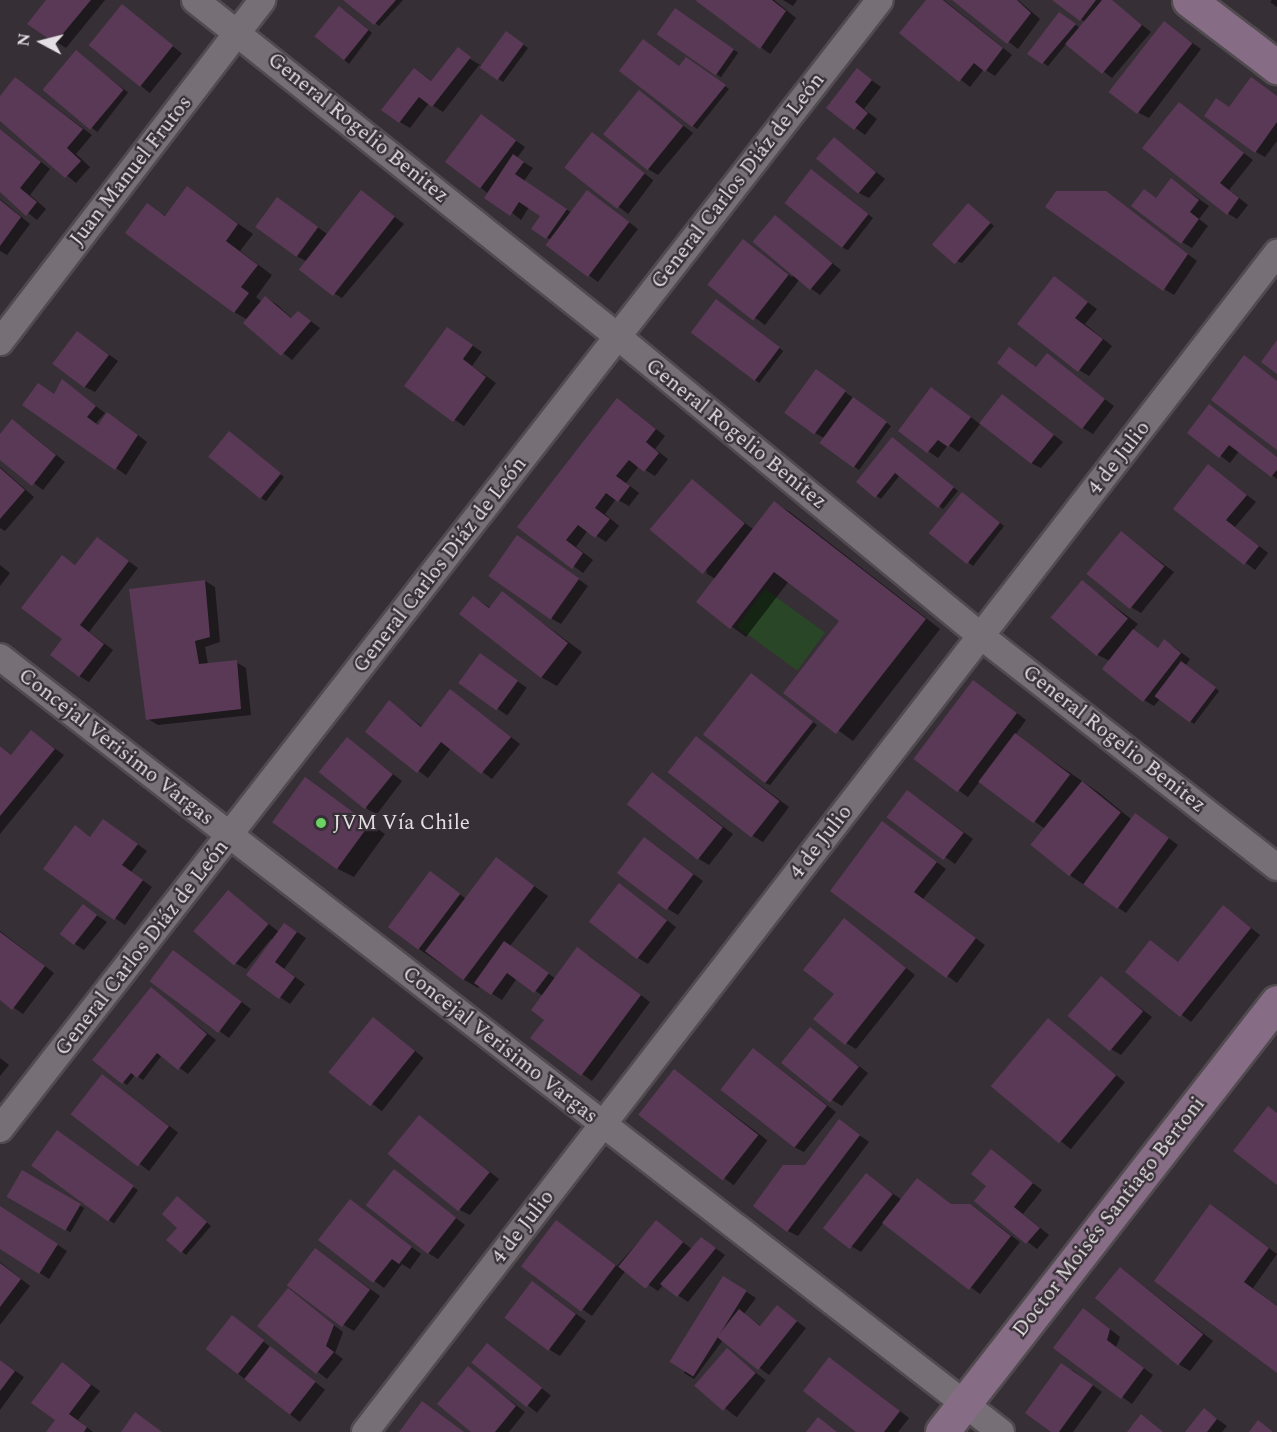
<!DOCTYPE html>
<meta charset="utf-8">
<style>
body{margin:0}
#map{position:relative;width:1277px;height:1432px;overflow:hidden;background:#372f36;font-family:Spectral,serif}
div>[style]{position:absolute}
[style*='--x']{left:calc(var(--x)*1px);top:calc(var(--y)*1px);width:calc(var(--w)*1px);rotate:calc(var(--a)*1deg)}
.green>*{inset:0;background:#294726;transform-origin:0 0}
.shadow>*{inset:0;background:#0007;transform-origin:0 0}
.building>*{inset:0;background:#5a3957;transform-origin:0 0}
.roads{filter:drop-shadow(2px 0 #514b50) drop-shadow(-2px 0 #514b50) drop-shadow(0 2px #514b50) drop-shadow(0 -2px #514b50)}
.street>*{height:26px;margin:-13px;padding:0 13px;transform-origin:13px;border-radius:13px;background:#776f76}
.secondary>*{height:33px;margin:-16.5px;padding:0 16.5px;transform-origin:16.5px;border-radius:16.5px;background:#876c85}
.dots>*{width:16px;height:16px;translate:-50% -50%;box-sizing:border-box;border:3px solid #372f36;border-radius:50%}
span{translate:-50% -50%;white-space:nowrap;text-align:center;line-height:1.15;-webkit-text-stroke:4.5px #372f36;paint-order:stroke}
.street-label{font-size:21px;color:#e4dfe3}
.poi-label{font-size:21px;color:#e4dfe3}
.left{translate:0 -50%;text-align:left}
.north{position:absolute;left:12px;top:12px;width:60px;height:60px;-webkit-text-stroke:4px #372f36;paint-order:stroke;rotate:277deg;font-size:16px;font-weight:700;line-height:24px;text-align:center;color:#e4dfe3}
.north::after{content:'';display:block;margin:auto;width:21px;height:27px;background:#e4dfe3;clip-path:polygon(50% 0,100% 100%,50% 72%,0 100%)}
</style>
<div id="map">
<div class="green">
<div style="left:765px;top:589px;width:74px;height:47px;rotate:36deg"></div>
</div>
<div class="shadow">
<div style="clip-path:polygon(48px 0,105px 0,66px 48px,29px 24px)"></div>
<div style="clip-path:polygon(347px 0,403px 0,379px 26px)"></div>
<div style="clip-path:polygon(698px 0,774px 0,796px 18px,770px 54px)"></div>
<div style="clip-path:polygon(783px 0,797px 0,793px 6px)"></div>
<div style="clip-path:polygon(928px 0,944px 0,1012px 55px,995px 76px,984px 69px,970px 87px,902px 33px)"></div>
<div style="clip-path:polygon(955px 0,1018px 0,1040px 19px,1018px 49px)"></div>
<div style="clip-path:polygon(1054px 0,1111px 0,1151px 32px,1112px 78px,1067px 43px,1048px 66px,1030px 53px,1063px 16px,1080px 28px,1085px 22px)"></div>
<div style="clip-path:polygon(1272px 0,1277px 0,1277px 7px,1270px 2px)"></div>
<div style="left:122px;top:5px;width:77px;height:51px;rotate:39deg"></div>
<div style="clip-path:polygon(344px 10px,372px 33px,349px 64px,318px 37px)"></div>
<div style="left:680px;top:12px;width:71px;height:30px;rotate:35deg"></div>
<div style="clip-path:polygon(1164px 23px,1201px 49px,1149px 118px,1139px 113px)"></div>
<div style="clip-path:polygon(511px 36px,528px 48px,503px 82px,479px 65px,443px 112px,429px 103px,410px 128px,400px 122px,415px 69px,433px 82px,463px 55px,482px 66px)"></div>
<div style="left:80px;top:55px;width:61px;height:50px;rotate:38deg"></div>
<div style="clip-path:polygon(691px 61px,729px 89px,697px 129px,693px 126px,679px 68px)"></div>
<div style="clip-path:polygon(857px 70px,881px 87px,864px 109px,877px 119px,865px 135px,829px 108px)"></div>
<div style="clip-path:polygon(25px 85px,92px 135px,76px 154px,90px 167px,76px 183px,0 119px,0 98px)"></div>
<div style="clip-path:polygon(640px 92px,693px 133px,658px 175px,648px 169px)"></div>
<div style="clip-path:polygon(1277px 96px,1277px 141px,1265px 157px,1256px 152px,1231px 108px)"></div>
<div style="clip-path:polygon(1179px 104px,1253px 160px,1229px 190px,1248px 205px,1237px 219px,1227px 213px)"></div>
<div style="clip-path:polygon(481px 116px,525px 147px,517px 158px,533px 168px,524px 181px,572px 213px,597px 198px,638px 229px,598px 282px,547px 245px,551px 240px,533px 228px,542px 215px,529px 207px,521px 220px,480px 187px)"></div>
<div style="clip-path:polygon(0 129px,50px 169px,30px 195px,46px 209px,37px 220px,0 190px)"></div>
<div style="left:592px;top:134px;width:77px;height:42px;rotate:37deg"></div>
<div style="clip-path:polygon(835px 139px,885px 179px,869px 198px,859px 193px)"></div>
<div style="clip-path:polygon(816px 173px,873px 218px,848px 250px,843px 248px)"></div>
<div style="clip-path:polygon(1172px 180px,1209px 206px,1199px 219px,1208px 226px,1192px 248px,1182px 242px,1144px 191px,1157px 199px)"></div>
<div style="clip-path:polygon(187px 188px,253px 234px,240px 251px,272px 275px,256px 297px,262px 302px,266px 298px,276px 304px,293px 319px,298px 312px,320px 328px,292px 360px,245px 323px,248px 320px,234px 312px,148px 205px,166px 216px)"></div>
<div style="clip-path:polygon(362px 192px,404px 224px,342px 298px,332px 292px,306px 261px,296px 256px,288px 205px,327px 234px)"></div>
<div style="clip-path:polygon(1106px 193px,1197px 261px,1174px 295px,1164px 289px)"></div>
<div style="clip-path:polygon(0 199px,30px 224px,7px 255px,0 251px)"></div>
<div style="clip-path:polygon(973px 208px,994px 226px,962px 263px,957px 261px)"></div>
<div style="clip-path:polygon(775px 217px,841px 270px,820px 295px,799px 280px,765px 325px,710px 284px,753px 247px,792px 277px,794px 275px)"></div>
<div style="clip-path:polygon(1054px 278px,1097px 309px,1085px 324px,1112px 346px,1089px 376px,1079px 370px)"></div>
<div style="left:721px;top:304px;width:78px;height:40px;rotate:37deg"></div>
<div style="clip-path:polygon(448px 329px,482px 352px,472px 366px,496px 383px,464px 426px,406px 386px)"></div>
<div style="clip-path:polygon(78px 333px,118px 361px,95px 392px,85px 387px)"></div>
<div style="clip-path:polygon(1010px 349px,1037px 368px,1047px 355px,1114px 406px,1093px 434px,1083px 428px)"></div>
<div style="clip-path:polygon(817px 371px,891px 426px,859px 470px,821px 442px,824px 438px,815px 433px)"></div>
<div style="clip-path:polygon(63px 381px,105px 413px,96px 423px,99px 426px,118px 420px,147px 442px,126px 475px,24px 404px,55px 395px)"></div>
<div style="clip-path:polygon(932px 388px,980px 424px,959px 452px,948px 445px,938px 458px,900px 431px)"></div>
<div style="clip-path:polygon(1003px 396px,1063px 442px,1041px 468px,1031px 463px)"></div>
<div style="clip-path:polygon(627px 406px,665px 436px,655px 449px,668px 459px,655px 476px,639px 466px,626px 483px,639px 493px,629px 506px,616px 499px,605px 514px,619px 526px,606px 542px,588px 530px,576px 547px,593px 560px,583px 573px,520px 527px)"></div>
<div style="clip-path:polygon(1209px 406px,1277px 457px,1277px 479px,1239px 451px,1230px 463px,1189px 432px)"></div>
<div style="clip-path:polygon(22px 427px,65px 462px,43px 490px,0 458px,0 436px)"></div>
<div style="clip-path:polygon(234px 436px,284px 477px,266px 501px,261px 498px)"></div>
<div style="clip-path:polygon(897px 442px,958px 491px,943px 509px,900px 475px,881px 499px,858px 482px)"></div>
<div style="clip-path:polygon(1209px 466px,1256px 502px,1235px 527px,1268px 553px,1255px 570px,1175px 508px)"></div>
<div style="clip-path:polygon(0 467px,34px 497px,5px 531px,0 528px)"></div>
<div style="clip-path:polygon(692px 481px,754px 530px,775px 503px,790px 512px,940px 629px,853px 741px,785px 692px,841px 621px,789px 581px,746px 637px,698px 602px,716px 579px,707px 574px)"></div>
<div style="clip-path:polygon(967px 497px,1004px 526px,973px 566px,969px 563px)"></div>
<div style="clip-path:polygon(1122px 533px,1174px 572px,1141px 613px,1131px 607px)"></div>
<div style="clip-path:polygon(98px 539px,138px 568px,89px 632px,113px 650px,89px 682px,79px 676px,64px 639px,63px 557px,77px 566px)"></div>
<div style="clip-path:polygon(527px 543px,588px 586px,561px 624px,552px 619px)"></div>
<div style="clip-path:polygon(0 565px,10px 573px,0 586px)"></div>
<div style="clip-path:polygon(205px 581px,215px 587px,220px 642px,205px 647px,208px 664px,236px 662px,246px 668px,251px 715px,158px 725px,148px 719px)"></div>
<div style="clip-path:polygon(1082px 582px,1138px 624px,1133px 630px,1159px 649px,1164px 641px,1174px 647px,1190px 659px,1186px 665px,1219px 691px,1194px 724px,1160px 699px,1154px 706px,1144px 700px,1110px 661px,1098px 655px)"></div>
<div style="clip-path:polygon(502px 593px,582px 652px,557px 686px,541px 677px,474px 598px,491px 608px)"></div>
<div style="left:480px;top:655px;width:57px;height:34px;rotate:35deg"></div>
<div style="clip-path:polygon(756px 678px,817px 725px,770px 785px,765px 783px)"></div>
<div style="clip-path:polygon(983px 688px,1026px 720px,1015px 735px,1098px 792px,1132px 820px,1145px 821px,1178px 845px,1126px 913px,1071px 876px,1045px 829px,980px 781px,968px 797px,915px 759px)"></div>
<div style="clip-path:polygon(451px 691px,520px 744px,492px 779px,451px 748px,428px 778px,367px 732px,389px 702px,423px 727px)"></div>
<div style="clip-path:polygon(32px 732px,64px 755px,0 834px,0 746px,12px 756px)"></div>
<div style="clip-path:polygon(697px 738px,789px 807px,763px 842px,753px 836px)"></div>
<div style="clip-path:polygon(348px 739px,402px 781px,377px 814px,367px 809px)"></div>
<div style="clip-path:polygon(653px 774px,733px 834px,709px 865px,699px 859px)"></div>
<div style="clip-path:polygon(306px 779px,385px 834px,354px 877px,338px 869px)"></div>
<div style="clip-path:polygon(917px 798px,973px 839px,955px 864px,889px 817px)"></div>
<div style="clip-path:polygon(883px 823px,946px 869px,923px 899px,985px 945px,957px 983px,832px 891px)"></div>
<div style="clip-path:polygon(113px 827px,147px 851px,131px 872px,152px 887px,125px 925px,45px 869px,85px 833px,91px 838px)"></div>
<div style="clip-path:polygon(654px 845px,703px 881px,678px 915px,668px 909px)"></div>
<div style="clip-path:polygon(496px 859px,548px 896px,510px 946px,556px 979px,588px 955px,650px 1002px,592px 1081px,532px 1038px,546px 1019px,543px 996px,517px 978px,502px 1000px,480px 986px,478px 988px,463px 979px,419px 949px,440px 879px,466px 899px)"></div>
<div style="clip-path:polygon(620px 885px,676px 927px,648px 964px,638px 958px)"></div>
<div style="clip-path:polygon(228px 892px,279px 932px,294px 930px,306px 938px,284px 969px,305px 984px,290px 1004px,248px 975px,273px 940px,271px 939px,246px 969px,235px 963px)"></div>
<div style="clip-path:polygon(83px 906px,107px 922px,84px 950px,75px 944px)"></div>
<div style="clip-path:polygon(1224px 907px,1260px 935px,1191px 1022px,1127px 972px,1151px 942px,1179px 963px)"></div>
<div style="clip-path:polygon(845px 920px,915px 975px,856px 1049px,846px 1043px,836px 994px)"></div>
<div style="clip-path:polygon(0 931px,54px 973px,23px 1014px,0 998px)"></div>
<div style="clip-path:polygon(183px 958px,251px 1009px,229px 1038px,151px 981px)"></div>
<div style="clip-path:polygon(1101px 978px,1152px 1017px,1121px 1055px,1111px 1049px)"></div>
<div style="clip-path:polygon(151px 989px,216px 1040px,188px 1074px,162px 1055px,143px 1080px,135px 1075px,127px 1085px,123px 1082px)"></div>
<div style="left:374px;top:1019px;width:63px;height:68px;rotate:38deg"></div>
<div style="left:1048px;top:1020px;width:99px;height:86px;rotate:39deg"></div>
<div style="clip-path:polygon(810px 1029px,868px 1073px,842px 1106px,832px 1100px)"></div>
<div style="clip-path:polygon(754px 1049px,836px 1112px,804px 1152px,794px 1147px)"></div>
<div style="clip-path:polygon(0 1058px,9px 1065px,0 1076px)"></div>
<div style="left:674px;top:1070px;width:117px;height:56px;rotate:37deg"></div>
<div style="left:103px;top:1076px;width:94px;height:48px;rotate:37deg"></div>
<div style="clip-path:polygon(419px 1117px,499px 1179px,470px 1215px,460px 1210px)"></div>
<div style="clip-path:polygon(840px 1121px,869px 1142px,798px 1236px,788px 1231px,805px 1167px)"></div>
<div style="left:62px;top:1135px;width:94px;height:41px;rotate:36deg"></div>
<div style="clip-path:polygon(991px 1151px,1042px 1190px,1023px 1214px,1049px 1235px,1037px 1249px,976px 1201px,988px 1186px)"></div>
<div style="clip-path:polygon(395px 1171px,465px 1225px,438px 1259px,428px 1253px)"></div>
<div style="left:22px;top:1172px;width:72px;height:28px;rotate:30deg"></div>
<div style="clip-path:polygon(867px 1175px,902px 1200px,917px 1180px,953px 1206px,970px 1206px,980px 1212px,1020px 1242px,980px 1294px,884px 1222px,861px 1252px,851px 1246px)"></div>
<div style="clip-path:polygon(182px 1201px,211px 1226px,186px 1255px,168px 1240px,179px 1228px)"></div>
<div style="clip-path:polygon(350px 1201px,421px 1254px,410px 1269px,402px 1264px,384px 1288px,320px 1240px)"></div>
<div style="clip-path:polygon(1211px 1206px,1277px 1254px,1253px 1288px,1277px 1306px,1277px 1371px)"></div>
<div style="clip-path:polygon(0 1207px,67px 1251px,49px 1279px,0 1247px)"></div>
<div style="clip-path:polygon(656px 1222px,692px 1249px,711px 1245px,725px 1255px,688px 1302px,663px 1285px,658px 1291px,626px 1270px,592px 1316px,523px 1266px,566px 1228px,617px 1266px)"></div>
<div style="clip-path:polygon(325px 1256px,380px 1296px,354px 1331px,344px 1325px)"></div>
<div style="clip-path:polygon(0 1262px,30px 1286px,0 1325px)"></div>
<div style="clip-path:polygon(1121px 1268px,1213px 1341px,1190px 1371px,1180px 1365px)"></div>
<div style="clip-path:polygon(734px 1284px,756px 1298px,744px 1314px,761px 1326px,777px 1307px,806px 1328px,769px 1375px,723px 1340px,694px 1379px,684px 1373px)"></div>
<div style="clip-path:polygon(542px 1289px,586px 1321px,560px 1356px,550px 1350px)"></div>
<div style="clip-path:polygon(288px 1290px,343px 1332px,335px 1353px,343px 1359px,327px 1379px,260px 1326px)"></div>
<div style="clip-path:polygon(1093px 1316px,1120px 1337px,1116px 1347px,1153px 1375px,1132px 1404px,1055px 1348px)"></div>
<div style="left:232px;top:1317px;width:118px;height:41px;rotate:38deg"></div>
<div style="left:487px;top:1344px;width:82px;height:22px;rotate:39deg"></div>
<div style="left:727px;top:1350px;width:49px;height:47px;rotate:38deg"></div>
<div style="clip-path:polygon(830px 1358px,909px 1418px,898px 1432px,859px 1432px)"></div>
<div style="clip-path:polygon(0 1360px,24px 1377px,0 1410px)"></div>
<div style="clip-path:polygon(63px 1364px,100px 1391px,78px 1420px,93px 1432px,48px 1432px,57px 1420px)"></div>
<div style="clip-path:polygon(468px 1368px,525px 1412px,509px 1432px,474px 1432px)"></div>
<div style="clip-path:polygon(1072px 1370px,1102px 1392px,1073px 1432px,1054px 1432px)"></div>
<div style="clip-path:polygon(1204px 1410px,1227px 1426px,1222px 1432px,1187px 1432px)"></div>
</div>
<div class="building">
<div style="clip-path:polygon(46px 0,91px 0,55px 43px,27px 24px)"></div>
<div style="clip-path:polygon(343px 0,396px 0,374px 25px)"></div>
<div style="clip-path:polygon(695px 0,772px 0,786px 11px,760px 49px)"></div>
<div style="clip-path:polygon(926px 0,943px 0,1003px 48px,985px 72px,974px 63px,959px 82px,899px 33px)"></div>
<div style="clip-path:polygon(952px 0,1017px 0,1031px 13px,1007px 44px)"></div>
<div style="clip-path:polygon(1052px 0,1096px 0,1080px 21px)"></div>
<div style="clip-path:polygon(1102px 0,1112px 0,1142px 25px,1102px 74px,1065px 44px)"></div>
<div style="left:122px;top:4px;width:66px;height:53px;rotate:39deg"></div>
<div style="left:339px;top:6px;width:38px;height:39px;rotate:39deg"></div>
<div style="left:675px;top:8px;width:72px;height:32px;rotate:35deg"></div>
<div style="clip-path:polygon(1059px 12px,1076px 24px,1042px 64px,1027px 54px)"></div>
<div style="left:1164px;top:21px;width:36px;height:90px;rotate:38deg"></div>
<div style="left:506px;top:31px;width:22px;height:45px;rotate:36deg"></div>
<div style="clip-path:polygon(643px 39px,679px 66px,686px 57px,726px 85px,692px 127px,619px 71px)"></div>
<div style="clip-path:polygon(458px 47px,471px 57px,432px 107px,419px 97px,399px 123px,381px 110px,414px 68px,431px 81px)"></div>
<div style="left:76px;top:50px;width:62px;height:52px;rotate:40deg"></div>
<div style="clip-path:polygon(857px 68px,872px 80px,855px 102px,868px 113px,854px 130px,826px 108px)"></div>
<div style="clip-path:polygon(15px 77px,83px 129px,67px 148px,81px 161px,65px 178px,0 121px,0 96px)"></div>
<div style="clip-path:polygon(1251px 77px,1277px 96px,1277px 122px,1255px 153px,1204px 116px,1216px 98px,1229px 107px)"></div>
<div style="left:639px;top:90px;width:57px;height:57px;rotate:39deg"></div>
<div style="clip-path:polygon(1179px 102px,1244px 153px,1220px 183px,1239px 198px,1227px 215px,1142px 148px)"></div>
<div style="left:481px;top:114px;width:44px;height:60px;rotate:37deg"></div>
<div style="clip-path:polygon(0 129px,41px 162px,20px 188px,37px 202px,26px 216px,0 192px)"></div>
<div style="left:592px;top:132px;width:67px;height:45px;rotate:38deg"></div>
<div style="left:834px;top:137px;width:55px;height:28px;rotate:40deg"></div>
<div style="clip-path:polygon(513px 154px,524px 162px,515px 174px,567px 209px,546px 239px,531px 229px,540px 216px,519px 202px,510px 216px,484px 198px)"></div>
<div style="left:811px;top:169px;width:73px;height:43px;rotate:38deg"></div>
<div style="clip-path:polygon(1171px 178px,1199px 200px,1190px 212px,1199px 219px,1181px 244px,1131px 206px,1144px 189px,1156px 198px)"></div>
<div style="clip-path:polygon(187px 186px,238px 224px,226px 241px,258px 265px,241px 287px,249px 293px,234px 313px,125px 233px,147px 203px,165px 216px)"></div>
<div style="left:361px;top:190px;width:43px;height:101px;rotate:38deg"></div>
<div style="left:587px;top:190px;width:53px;height:69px;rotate:37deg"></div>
<div style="clip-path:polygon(1056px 191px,1106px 191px,1188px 254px,1163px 291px,1045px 207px)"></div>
<div style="left:277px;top:197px;width:51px;height:37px;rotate:36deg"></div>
<div style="clip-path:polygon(0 200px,21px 217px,0 246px)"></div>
<div style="left:968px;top:203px;width:30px;height:55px;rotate:41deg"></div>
<div style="left:775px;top:215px;width:75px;height:35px;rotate:40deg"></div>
<div style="left:743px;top:239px;width:58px;height:58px;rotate:38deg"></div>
<div style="clip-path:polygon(1054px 276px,1088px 302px,1075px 318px,1103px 339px,1078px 372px,1017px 324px)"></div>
<div style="clip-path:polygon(265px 296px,291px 318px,298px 311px,311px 321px,281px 356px,243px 323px)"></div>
<div style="left:716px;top:299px;width:80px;height:42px;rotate:37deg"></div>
<div style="clip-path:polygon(447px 327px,473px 345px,463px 359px,486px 377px,453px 422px,404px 386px)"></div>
<div style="left:77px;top:331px;width:40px;height:41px;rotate:37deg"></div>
<div style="clip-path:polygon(1277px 340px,1277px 374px,1261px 362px)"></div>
<div style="clip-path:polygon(1009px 347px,1036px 367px,1047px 353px,1105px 399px,1082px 429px,997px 363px)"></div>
<div style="clip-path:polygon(1244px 355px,1277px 381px,1277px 450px,1211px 400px)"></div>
<div style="left:816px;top:369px;width:37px;height:54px;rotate:36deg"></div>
<div style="clip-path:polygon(62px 379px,96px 406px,87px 417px,98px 425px,107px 412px,138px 435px,115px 470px,22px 405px,38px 383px,54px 394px)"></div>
<div style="clip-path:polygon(931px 387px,971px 417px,948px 447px,938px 440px,927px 453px,898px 431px)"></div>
<div style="left:1002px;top:394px;width:66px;height:37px;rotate:38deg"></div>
<div style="left:853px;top:397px;width:42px;height:57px;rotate:36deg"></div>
<div style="clip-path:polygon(617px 398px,656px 429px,646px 442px,659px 453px,644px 472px,629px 460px,616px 476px,630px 486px,618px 502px,606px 493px,595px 508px,610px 519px,595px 538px,578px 525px,566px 540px,583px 553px,572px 569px,517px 527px)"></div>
<div style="clip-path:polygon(1209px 404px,1277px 457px,1277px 470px,1271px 477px,1229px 445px,1219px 458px,1187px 433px)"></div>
<div style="clip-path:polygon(12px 419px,56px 455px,32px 486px,0 460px,0 434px)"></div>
<div style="left:229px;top:431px;width:67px;height:33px;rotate:39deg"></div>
<div style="clip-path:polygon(892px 437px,954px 487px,938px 508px,895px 473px,875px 498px,856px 482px)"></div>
<div style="clip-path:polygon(1208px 464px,1247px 495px,1226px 520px,1259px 546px,1244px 565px,1173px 509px)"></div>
<div style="clip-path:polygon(0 468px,25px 490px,0 519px)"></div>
<div style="left:692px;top:479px;width:69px;height:66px;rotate:40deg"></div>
<div style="left:962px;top:492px;width:49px;height:53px;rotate:39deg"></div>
<div style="clip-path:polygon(774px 501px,926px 619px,836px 734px,783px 693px,839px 621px,774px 572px,730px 629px,696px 602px)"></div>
<div style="left:1121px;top:531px;width:56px;height:55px;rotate:39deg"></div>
<div style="left:517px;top:535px;width:76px;height:50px;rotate:35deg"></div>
<div style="clip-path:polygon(97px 537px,129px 561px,80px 625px,104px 644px,79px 677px,50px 655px,62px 639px,21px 608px,62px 555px,75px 565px)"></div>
<div style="clip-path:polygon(205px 580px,210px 637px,195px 641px,199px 664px,237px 660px,241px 709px,146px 720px,129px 589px)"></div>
<div style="left:1082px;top:580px;width:60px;height:49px;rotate:40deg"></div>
<div style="clip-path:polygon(502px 591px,568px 643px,541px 678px,459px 614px,473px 596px,489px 608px)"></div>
<div style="clip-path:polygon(1133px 629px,1158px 648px,1164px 639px,1181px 653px,1143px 702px,1102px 669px)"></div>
<div style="left:480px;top:653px;width:47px;height:37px;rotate:36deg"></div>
<div style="left:1181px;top:661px;width:44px;height:44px;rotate:37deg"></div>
<div style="left:751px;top:673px;width:79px;height:78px;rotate:38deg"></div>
<div style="left:973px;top:680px;width:55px;height:99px;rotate:37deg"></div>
<div style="clip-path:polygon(450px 689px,511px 737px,481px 774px,441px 742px,417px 773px,365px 732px,389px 700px,421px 727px)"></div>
<div style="clip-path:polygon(31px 730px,55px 749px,0 816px,0 746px,11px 755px)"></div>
<div style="left:1015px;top:733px;width:69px;height:61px;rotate:37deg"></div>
<div style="left:696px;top:736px;width:106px;height:46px;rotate:38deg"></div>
<div style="left:347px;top:737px;width:59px;height:45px;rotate:39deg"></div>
<div style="left:652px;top:772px;width:90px;height:41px;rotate:38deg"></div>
<div style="left:305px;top:777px;width:80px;height:56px;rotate:36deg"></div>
<div style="left:1082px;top:781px;width:50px;height:82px;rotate:39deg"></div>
<div style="left:907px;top:790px;width:71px;height:34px;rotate:37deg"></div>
<div style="left:1135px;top:813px;width:42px;height:88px;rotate:36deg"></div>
<div style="clip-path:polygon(103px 819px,138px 844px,122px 865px,143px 880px,114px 920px,43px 869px,75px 825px,90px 837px)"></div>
<div style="clip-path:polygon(882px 821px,937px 862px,914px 892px,976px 938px,946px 978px,830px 891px)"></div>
<div style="left:644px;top:837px;width:62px;height:45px;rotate:37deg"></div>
<div style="left:496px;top:857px;width:48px;height:118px;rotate:37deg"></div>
<div style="left:430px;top:871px;width:38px;height:70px;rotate:37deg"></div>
<div style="left:619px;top:883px;width:61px;height:49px;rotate:38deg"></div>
<div style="left:228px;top:890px;width:53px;height:54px;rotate:40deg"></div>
<div style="left:83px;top:904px;width:18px;height:38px;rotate:38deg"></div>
<div style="clip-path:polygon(1223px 905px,1251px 928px,1180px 1017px,1125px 972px,1150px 940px,1178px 962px)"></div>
<div style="clip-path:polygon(844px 918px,906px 968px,845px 1045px,813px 1019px,834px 994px,803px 970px)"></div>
<div style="clip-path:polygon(284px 923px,297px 932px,275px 962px,295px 977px,279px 999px,246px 975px)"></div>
<div style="clip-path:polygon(0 932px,45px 966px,12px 1010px,0 1000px)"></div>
<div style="clip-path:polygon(504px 941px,549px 973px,534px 993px,507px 973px,491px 995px,474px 983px)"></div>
<div style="clip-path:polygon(577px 947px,641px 995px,581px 1076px,530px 1038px,544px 1020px,531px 1010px)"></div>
<div style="left:173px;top:950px;width:86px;height:39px;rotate:37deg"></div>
<div style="left:1101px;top:976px;width:55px;height:52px;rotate:40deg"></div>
<div style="clip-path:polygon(151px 987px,207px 1034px,178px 1070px,157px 1053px,137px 1078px,131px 1073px,122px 1084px,92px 1060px)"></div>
<div style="left:373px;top:1017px;width:54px;height:71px;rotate:39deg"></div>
<div style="left:1048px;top:1018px;width:89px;height:89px;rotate:40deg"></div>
<div style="left:810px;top:1027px;width:63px;height:46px;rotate:39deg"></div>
<div style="left:753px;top:1048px;width:94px;height:53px;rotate:38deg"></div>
<div style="left:674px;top:1069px;width:107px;height:58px;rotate:38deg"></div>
<div style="left:102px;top:1074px;width:85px;height:51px;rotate:38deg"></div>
<div style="clip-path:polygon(1268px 1106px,1277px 1113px,1277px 1185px,1233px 1151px)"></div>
<div style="left:419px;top:1115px;width:91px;height:50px;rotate:39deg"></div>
<div style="clip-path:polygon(839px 1119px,860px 1135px,787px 1232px,753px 1206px,783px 1165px,805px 1165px)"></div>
<div style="left:57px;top:1130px;width:95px;height:44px;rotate:36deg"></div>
<div style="clip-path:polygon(991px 1149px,1033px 1183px,1014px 1207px,1040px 1228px,1026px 1244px,974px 1201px,986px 1186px,971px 1174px)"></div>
<div style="left:394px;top:1169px;width:79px;height:46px;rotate:38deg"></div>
<div style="left:22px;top:1170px;width:68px;height:31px;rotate:30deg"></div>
<div style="left:866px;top:1173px;width:34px;height:70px;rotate:38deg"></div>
<div style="clip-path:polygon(917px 1178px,951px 1204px,970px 1204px,1011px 1236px,969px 1290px,882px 1223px)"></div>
<div style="clip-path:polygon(177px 1196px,207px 1222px,181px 1253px,166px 1240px,177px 1228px,162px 1214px)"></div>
<div style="clip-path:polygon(350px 1199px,412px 1247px,399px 1264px,392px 1259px,373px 1283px,318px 1240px)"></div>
<div style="clip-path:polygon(1210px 1204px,1269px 1248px,1244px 1282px,1277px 1306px,1277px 1373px,1154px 1281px)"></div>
<div style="clip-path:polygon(0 1206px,58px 1244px,39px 1274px,0 1249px)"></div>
<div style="left:556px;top:1220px;width:75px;height:58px;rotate:37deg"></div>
<div style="left:656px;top:1220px;width:35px;height:60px;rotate:39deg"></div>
<div style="clip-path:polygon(701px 1237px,716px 1248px,677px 1297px,660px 1284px)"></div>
<div style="left:315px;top:1248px;width:69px;height:47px;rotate:37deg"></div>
<div style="clip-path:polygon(0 1263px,21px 1279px,0 1307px)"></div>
<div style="left:1120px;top:1267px;width:107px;height:40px;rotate:39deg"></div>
<div style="left:723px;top:1276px;width:28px;height:101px;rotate:32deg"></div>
<div style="left:532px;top:1281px;width:55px;height:46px;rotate:37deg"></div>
<div style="clip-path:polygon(288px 1288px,334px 1325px,326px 1346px,334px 1352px,316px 1374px,257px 1326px)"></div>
<div style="clip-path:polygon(777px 1305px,797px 1321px,758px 1370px,717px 1337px,739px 1309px,760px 1326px)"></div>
<div style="clip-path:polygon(1083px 1308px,1110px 1329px,1107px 1340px,1144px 1368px,1121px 1399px,1053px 1348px)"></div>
<div style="left:232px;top:1315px;width:41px;height:43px;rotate:38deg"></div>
<div style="left:487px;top:1343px;width:71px;height:25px;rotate:39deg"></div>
<div style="left:270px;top:1346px;width:58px;height:42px;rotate:38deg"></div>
<div style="left:727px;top:1348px;width:38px;height:50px;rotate:41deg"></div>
<div style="clip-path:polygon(829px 1357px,900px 1411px,884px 1432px,856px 1432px,803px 1391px)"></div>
<div style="clip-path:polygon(0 1360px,15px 1371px,0 1391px)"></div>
<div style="clip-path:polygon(62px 1362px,91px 1385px,69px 1414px,87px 1427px,84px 1432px,46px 1432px,55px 1420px,31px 1403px)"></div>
<div style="clip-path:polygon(1061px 1363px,1093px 1385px,1059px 1432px,1051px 1432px,1025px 1413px)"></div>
<div style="clip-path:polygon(468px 1366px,516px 1406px,495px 1432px,471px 1432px,437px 1404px)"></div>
<div style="clip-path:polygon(422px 1401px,464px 1432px,399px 1432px)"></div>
<div style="clip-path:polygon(1204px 1408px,1217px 1419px,1207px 1432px,1185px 1432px)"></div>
<div style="clip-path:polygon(135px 1412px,162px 1432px,121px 1432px)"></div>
<div style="clip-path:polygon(1141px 1414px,1163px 1432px,1127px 1432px)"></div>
<div style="clip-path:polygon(818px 1417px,837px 1432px,806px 1432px)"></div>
<div style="clip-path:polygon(1258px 1420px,1273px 1432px,1249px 1432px)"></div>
</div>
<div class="roads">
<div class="street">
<div style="--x:195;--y:0;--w:539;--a:38.53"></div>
<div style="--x:617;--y:336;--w:472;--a:39.5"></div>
<div style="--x:981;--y:636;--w:375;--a:38"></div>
<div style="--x:0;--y:342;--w:431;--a:-52.5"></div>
<div style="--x:0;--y:657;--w:1266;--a:37.75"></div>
<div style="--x:0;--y:1129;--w:1431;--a:-52.07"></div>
<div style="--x:365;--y:1432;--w:1491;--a:-52.28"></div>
</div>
<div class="secondary">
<div style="--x:1189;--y:0;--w:111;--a:37.3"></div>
<div style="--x:942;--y:1432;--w:545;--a:-52.08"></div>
</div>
</div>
<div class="dots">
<div style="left:321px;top:823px;background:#6ad363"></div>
</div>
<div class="street-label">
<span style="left:358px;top:128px;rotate:39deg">General Rogelio Benitez</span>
<span style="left:131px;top:171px;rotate:-52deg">Juan Manuel Frutos</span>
<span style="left:738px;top:181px;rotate:-52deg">General Carlos Diáz de León</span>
<span style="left:736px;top:434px;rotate:39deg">General Rogelio Benitez</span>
<span style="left:1119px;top:458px;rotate:-52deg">4 de Julio</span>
<span style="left:440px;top:565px;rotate:-52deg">General Carlos Diáz de León</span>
<span style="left:1114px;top:739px;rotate:38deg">General Rogelio Benitez</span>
<span style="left:116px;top:747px;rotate:38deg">Concejal Verisimo Vargas</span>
<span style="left:821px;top:842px;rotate:-52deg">4 de Julio</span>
<span style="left:142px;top:948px;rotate:-52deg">General Carlos Diáz de León</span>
<span style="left:500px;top:1045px;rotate:38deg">Concejal Verisimo Vargas</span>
<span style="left:1109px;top:1217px;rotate:-52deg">Doctor Moisés Santiago Bertoni</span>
<span style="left:523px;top:1227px;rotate:-52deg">4 de Julio</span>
</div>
<div class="poi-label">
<span class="left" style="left:333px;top:823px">JVM Vía Chile</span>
</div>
<div class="north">N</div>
</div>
